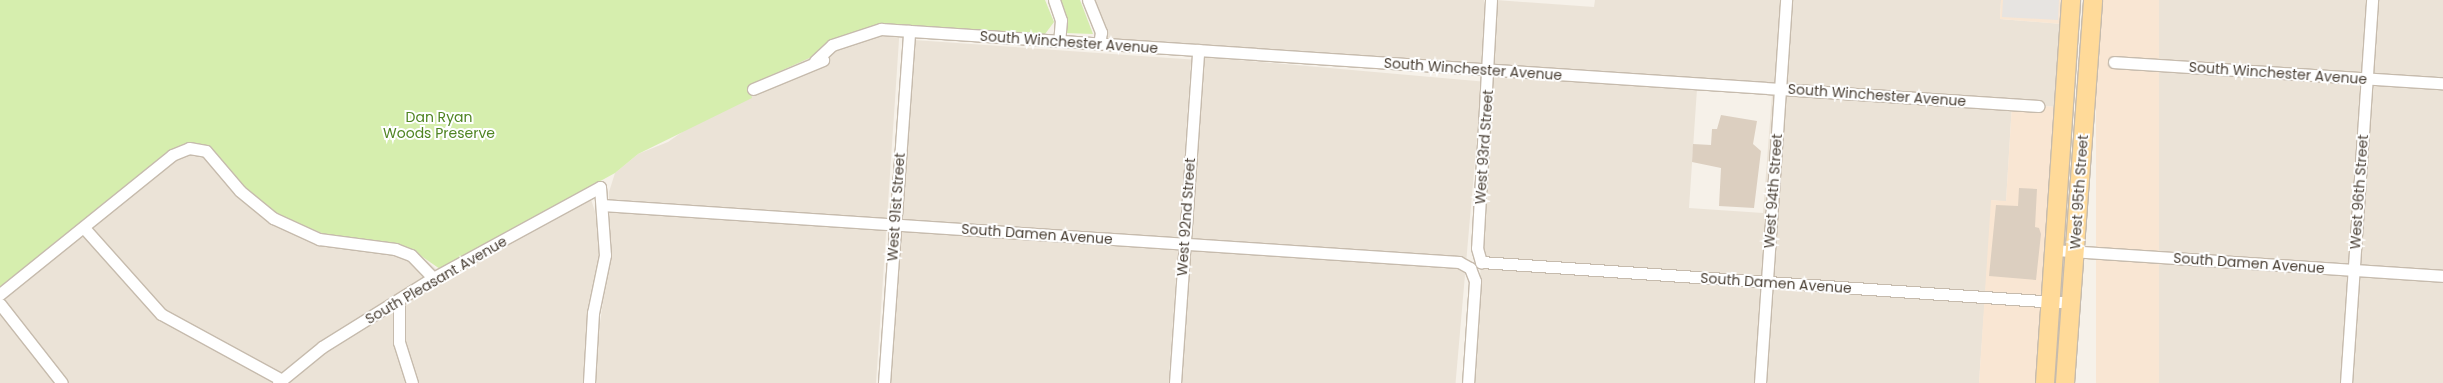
<!DOCTYPE html>
<style>
body{margin:0}
#map{position:relative;width:2443px;height:383px;overflow:hidden;background:#f6f1e9;font-family:Poppins,sans-serif}
div>[style]{position:absolute}
[style*='--x']{left:calc(var(--x)*1px);top:calc(var(--y)*1px);width:calc(var(--w)*1px);rotate:calc(var(--a)*1deg)}
.residential>*{inset:0;background:#ebe3d7;transform-origin:0 0}
.commercial>*{inset:0;background:#f9e6d3;transform-origin:0 0}
.green>*{inset:0;background:#d6eeae}
.parking>*{inset:0;background:#e7e4e1}
.building>*{inset:0;background:#dccfc0}
.roads{filter:drop-shadow(1px 0 #c6bbad) drop-shadow(-1px 0 #c6bbad) drop-shadow(0 1px #c6bbad) drop-shadow(0 -1px #c6bbad)}
.minor>*{height:11px;margin:-5.5px;padding:0 5.5px;transform-origin:5.5px;border-radius:5.5px;background:#fff}
.primary>*{height:18px;margin:-9px;padding:0 9px;transform-origin:9px;border-radius:9px;background:#ffda99}
span{translate:-50% -50%;white-space:nowrap;text-align:center;line-height:1.15;-webkit-text-stroke:4px #fff;paint-order:stroke}
.street-label{font-size:14px;color:#4b4136}
.park-label{font-size:14px;color:#4f8422}
</style>
<div id="map">
<div class="residential">
<div style="clip-path:polygon(1095px 0,1484px 0,1484px 63px,1107px 39px)"></div>
<div style="clip-path:polygon(evenodd,1496px 0,1594px 7px,1595px 0,2001px 0,2000px 19px,2062px 24px,2057px 107px,2012px 104px,2006px 202px,1992px 200px,1979px 383px,1474px 383px,1496px 0,1697px 89px,1772px 95px,1763px 213px,1689px 208px,1697px 89px)"></div>
<div style="left:2159px;top:0;width:284px;height:384px"></div>
<div style="clip-path:polygon(900px 25px,876px 383px,592px 383px,607px 271px,609px 192px,615px 173px,638px 154px,668px 142px,749px 85px,830px 43px)"></div>
<div style="left:914px;top:40px;width:278px;height:344px;rotate:4deg"></div>
<div style="left:1203px;top:57px;width:280px;height:327px;rotate:5deg"></div>
<div style="clip-path:polygon(188px 143px,210px 147px,416px 251px,436px 269px,587px 187px,598px 221px,601px 253px,587px 323px,583px 383px,0 383px,0 289px)"></div>
</div>
<div class="commercial">
<div style="clip-path:polygon(2001px 0,2063px 0,2062px 24px,2000px 19px)"></div>
<div style="left:2096px;top:0;width:63px;height:384px"></div>
<div style="clip-path:polygon(2012px 104px,2057px 107px,2037px 383px,1979px 383px,1991px 200px,2006px 201px)"></div>
</div>
<div class="green">
<div style="clip-path:polygon(0 0,1045px 0,1054px 22px,1045px 34px,883px 25px,749px 85px,752px 98px,638px 154px,615px 173px,440px 269px,411px 249px,332px 237px,279px 216px,252px 197px,210px 147px,188px 143px,0 289px)"></div>
<div style="clip-path:polygon(1059px 0,1080px 0,1093px 34px,1065px 33px)"></div>
</div>
<div class="parking">
<div style="clip-path:polygon(2003px 0,2059px 0,2058px 20px,2002px 17px)"></div>
</div>
<div class="building">
<div style="clip-path:polygon(1721px 115px,1757px 121px,1753px 144px,1761px 151px,1754px 208px,1719px 206px,1721px 168px,1692px 162px,1693px 144px,1711px 145px,1712px 129px,1717px 129px)"></div>
<div style="clip-path:polygon(2019px 188px,2037px 189px,2035px 227px,2039px 228px,2041px 234px,2036px 280px,1989px 276px,1996px 205px,2018px 206px)"></div>
</div>
<div class="roads">
<div class="minor">
<div style="--x:1054;--y:0;--w:21;--a:71"></div>
<div style="--x:1061;--y:20;--w:21;--a:95"></div>
<div style="--x:1088;--y:0;--w:35;--a:68"></div>
<div style="--x:1101;--y:32;--w:12;--a:99"></div>
<div style="--x:1491;--y:0;--w:248;--a:93.2"></div>
<div style="--x:1477;--y:248;--w:15;--a:74"></div>
<div style="--x:1481;--y:262;--w:591;--a:3.98"></div>
<div style="--x:815;--y:61;--w:23;--a:-43"></div>
<div style="--x:832;--y:45;--w:52;--a:-18.1"></div>
<div style="--x:881;--y:29;--w:1160;--a:3.81"></div>
<div style="--x:2114;--y:62;--w:330;--a:3.7"></div>
<div style="--x:753;--y:89;--w:76;--a:-22.5"></div>
<div style="--x:602;--y:205;--w:859;--a:3.81"></div>
<div style="--x:1459;--y:262;--w:13;--a:29"></div>
<div style="--x:1470;--y:268;--w:14;--a:69"></div>
<div style="--x:1475;--y:281;--w:102;--a:93.9"></div>
<div style="--x:85;--y:229;--w:114;--a:48.2"></div>
<div style="--x:161;--y:314;--w:138;--a:28.6"></div>
<div style="--x:2054;--y:250;--w:390;--a:3.8"></div>
<div style="--x:0;--y:294;--w:221;--a:-38.9"></div>
<div style="--x:172;--y:155;--w:18;--a:-22"></div>
<div style="--x:189;--y:148;--w:17;--a:10"></div>
<div style="--x:206;--y:151;--w:52;--a:49.6"></div>
<div style="--x:240;--y:191;--w:43;--a:39.3"></div>
<div style="--x:273;--y:218;--w:51;--a:24.5"></div>
<div style="--x:319;--y:239;--w:77;--a:7.5"></div>
<div style="--x:395;--y:249;--w:17;--a:21"></div>
<div style="--x:411;--y:255;--w:32;--a:46"></div>
<div style="--x:399;--y:301;--w:41;--a:90"></div>
<div style="--x:399;--y:342;--w:43;--a:72.4"></div>
<div style="--x:0;--y:304;--w:100;--a:51.9"></div>
<div style="--x:278;--y:383;--w:57;--a:-39.3"></div>
<div style="--x:322;--y:347;--w:131;--a:-31.9"></div>
<div style="--x:433;--y:278;--w:190;--a:-28.6"></div>
<div style="--x:600;--y:187;--w:68;--a:85.8"></div>
<div style="--x:605;--y:255;--w:59;--a:101.7"></div>
<div style="--x:593;--y:313;--w:70;--a:93.3"></div>
<div style="--x:884;--y:383;--w:353;--a:-85.9"></div>
<div style="--x:1175;--y:383;--w:334;--a:-86"></div>
<div style="--x:1760;--y:383;--w:384;--a:-86.1"></div>
<div style="--x:2346;--y:383;--w:384;--a:-86.1"></div>
</div>
<div class="primary">
<div style="--x:2045;--y:383;--w:384;--a:-86.1"></div>
<div style="--x:2065;--y:383;--w:384;--a:-85.8"></div>
</div>
</div>
<div class="street-label">
<span style="left:1069px;top:42px;rotate:4deg">South Winchester Avenue</span>
<span style="left:1473px;top:69px;rotate:4deg">South Winchester Avenue</span>
<span style="left:2278px;top:73px;rotate:4deg">South Winchester Avenue</span>
<span style="left:1877px;top:95px;rotate:4deg">South Winchester Avenue</span>
<span style="left:1484px;top:147px;rotate:-86deg">West 93rd Street</span>
<span style="left:1773px;top:191px;rotate:-86deg">West 94th Street</span>
<span style="left:2079px;top:192px;rotate:-86deg">West 95th Street</span>
<span style="left:2359px;top:192px;rotate:-86deg">West 96th Street</span>
<span style="left:896px;top:207px;rotate:-86deg">West 91st Street</span>
<span style="left:1186px;top:217px;rotate:-86deg">West 92nd Street</span>
<span style="left:1037px;top:234px;rotate:4deg">South Damen Avenue</span>
<span style="left:2249px;top:263px;rotate:4deg">South Damen Avenue</span>
<span style="left:436px;top:280px;rotate:-30deg">South Pleasant Avenue</span>
<span style="left:1776px;top:283px;rotate:4deg">South Damen Avenue</span>
</div>
<div class="park-label">
<span style="left:439px;top:125px">Dan Ryan<br>Woods Preserve</span>
</div>
</div>
